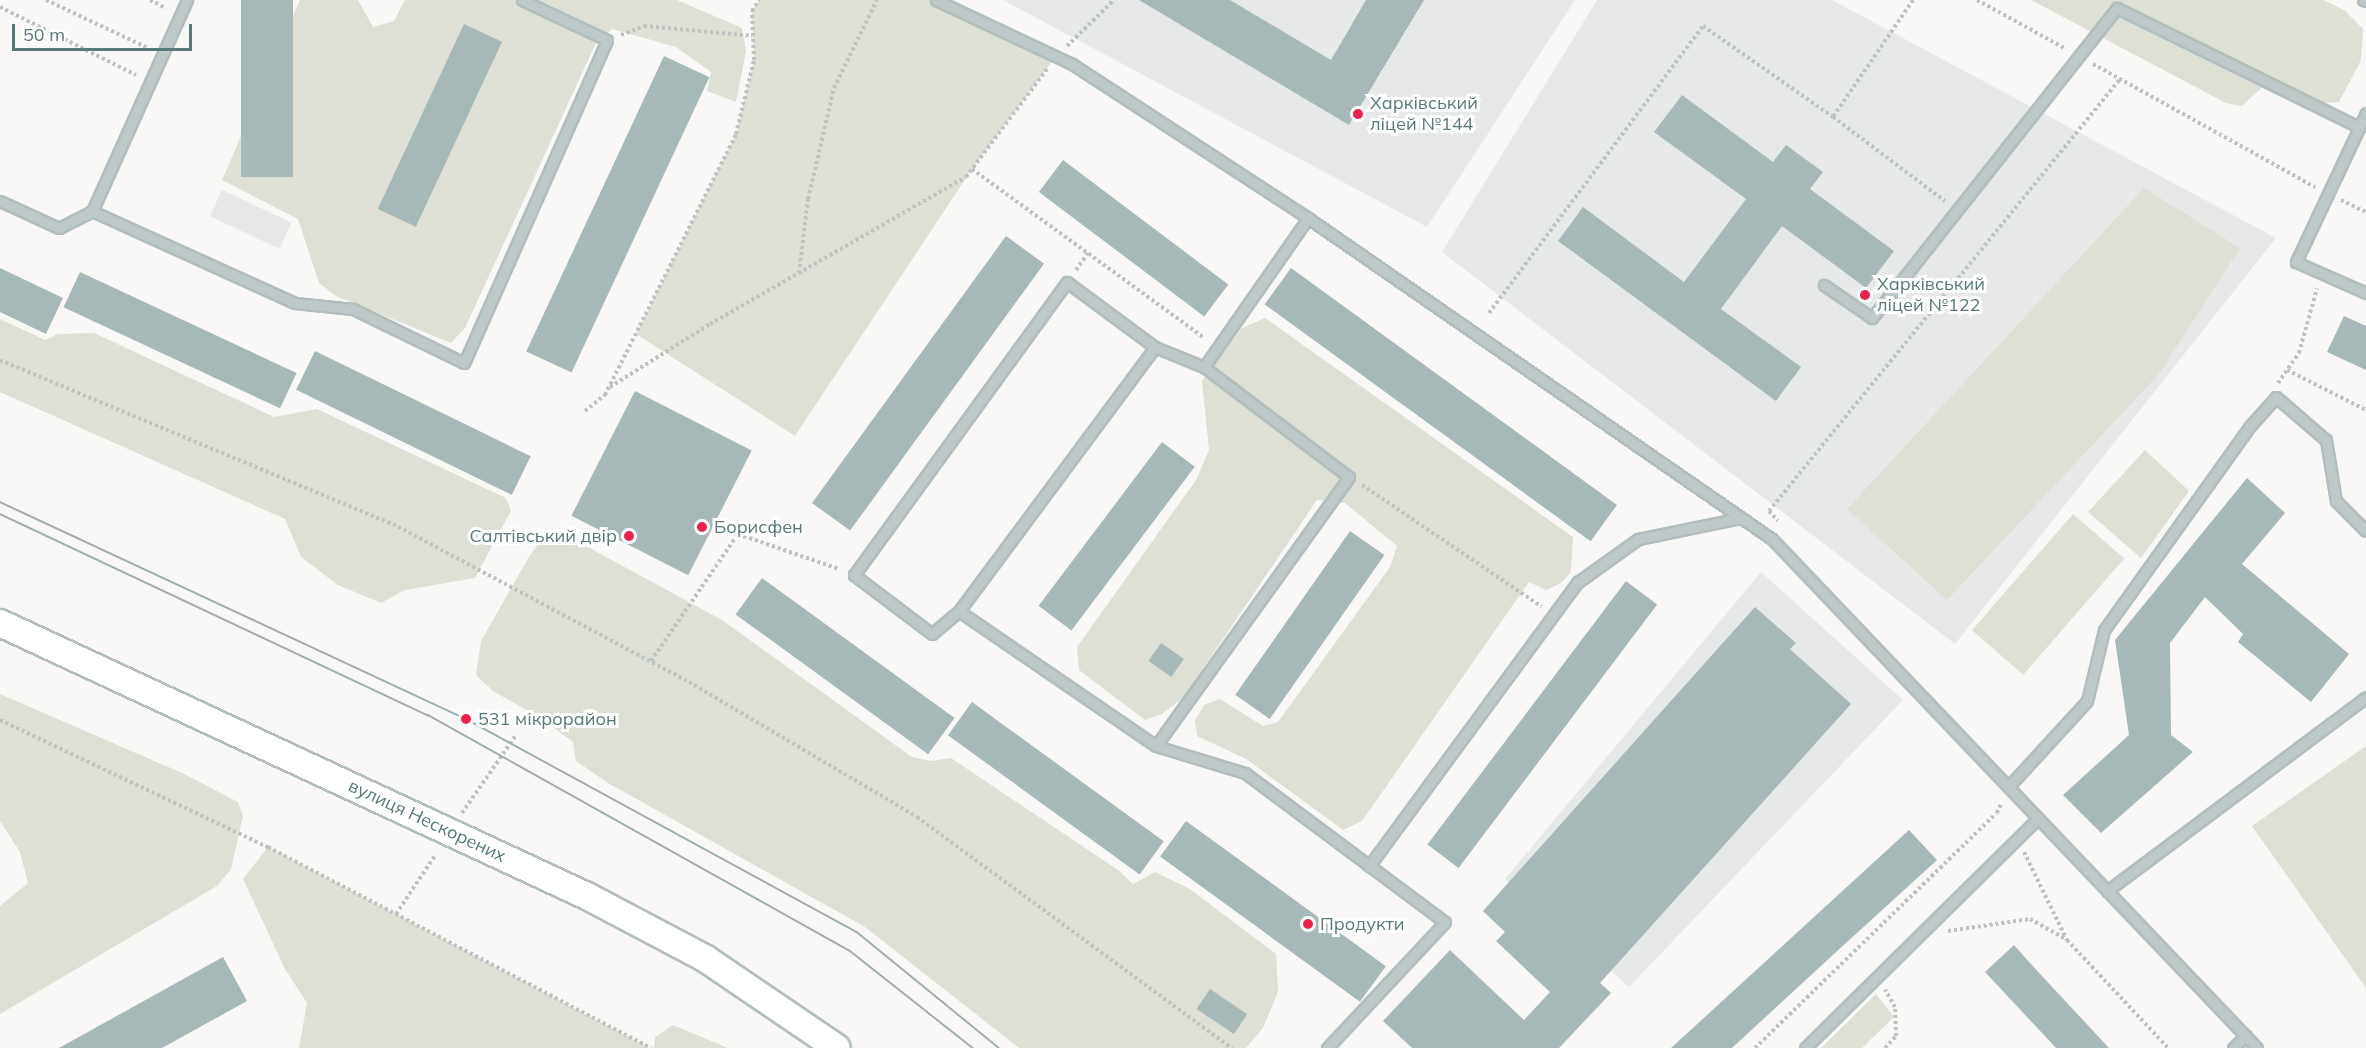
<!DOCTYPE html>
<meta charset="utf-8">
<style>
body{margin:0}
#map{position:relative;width:2366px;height:1048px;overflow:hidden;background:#f9f8f7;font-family:Mulish,sans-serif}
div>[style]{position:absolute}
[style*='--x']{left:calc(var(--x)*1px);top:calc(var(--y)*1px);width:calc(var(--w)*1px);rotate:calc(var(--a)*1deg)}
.built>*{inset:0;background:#e7e9e8;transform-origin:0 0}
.green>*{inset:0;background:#dee0d5;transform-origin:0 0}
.building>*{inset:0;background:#a6b8b7;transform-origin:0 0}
.path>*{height:4px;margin-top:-2px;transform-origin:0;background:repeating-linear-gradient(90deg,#bcc3c3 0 3px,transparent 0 6px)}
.roads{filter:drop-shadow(2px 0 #b2bebe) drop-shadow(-2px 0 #b2bebe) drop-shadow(0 2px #b2bebe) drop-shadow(0 -2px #b2bebe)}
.lane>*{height:9px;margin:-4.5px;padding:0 4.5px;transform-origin:4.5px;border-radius:4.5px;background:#bfc9c9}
.secondary>*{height:26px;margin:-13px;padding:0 13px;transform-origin:13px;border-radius:13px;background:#fff}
.tram>*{height:1.5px;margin:-0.75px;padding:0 0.75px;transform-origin:0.75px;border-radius:0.75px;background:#9faeae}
.dots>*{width:16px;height:16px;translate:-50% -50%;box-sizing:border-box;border:3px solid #fff;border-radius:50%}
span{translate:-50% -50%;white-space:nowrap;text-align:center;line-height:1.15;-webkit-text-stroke:6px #fff;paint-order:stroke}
.poi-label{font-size:18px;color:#597878}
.left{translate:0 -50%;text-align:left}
.right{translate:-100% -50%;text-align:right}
.street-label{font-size:18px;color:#597878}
.scale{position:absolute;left:12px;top:24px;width:180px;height:27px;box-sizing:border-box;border:3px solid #597878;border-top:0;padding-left:8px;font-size:18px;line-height:21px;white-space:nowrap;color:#597878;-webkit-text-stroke:4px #fff;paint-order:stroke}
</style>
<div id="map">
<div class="built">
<div style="clip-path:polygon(1003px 0,1575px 0,1427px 227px)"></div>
<div style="clip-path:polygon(1597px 0,1832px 0,2276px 238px,1955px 644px,1442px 252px)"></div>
<div style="left:222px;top:190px;width:77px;height:29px;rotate:25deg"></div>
<div style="clip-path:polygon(1761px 572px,1903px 700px,1629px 987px,1505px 879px)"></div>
</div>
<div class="green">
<div style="clip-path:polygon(300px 0,358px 0,373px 27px,394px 21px,405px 0,677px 0,742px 28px,746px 51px,736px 102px,707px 91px,711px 72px,676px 47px,612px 29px,595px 45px,465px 328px,451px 343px,336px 296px,319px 283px,298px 219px,222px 180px)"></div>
<div style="clip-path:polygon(759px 0,936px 0,1057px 55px,972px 169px,795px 436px,636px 334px,736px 134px,754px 60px,752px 11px)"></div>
<div style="clip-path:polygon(2031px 0,2323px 0,2344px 10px,2363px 29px,2361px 60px,2339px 102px,2325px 103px,2272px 78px,2242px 106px,2226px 103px)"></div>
<div style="clip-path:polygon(2144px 188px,2240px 248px,2159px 374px,1947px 600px,1847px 509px)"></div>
<div style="clip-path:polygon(1265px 318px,1573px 537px,1571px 572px,1561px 583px,1546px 590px,1529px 582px,1362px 821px,1343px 830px,1246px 759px,1197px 736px,1195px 720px,1204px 705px,1220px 699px,1263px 726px,1278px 722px,1390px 567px,1397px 546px,1345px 503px,1317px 500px,1183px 698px,1162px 714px,1145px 720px,1079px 670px,1077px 647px,1196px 480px,1209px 450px,1202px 381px,1242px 328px)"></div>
<div style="clip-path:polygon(0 319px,45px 340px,58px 334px,94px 333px,274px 417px,317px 409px,506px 498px,511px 511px,475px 578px,405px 590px,381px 603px,338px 585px,301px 557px,285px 519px,0 392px)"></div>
<div style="clip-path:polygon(2145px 450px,2189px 491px,2141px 558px,2088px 512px)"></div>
<div style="left:2073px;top:514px;width:68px;height:154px;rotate:41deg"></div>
<div style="clip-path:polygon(564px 534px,722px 620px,912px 757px,931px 761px,951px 758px,1118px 870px,1133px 884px,1155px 872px,1190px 889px,1276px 954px,1278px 992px,1263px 1028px,1246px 1048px,1019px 1048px,865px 927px,608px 783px,576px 761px,573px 742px,542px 719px,493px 691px,476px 675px,481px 641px,530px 555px,545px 536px)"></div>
<div style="clip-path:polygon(0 694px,182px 773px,238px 802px,243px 816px,231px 869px,217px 886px,0 1014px,0 906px,28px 883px,20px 852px,0 821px)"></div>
<div style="clip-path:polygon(2366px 746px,2366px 988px,2252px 826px)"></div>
<div style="clip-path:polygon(268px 847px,650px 1048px,299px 1048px,307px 1003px,285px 969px,243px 879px)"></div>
<div style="clip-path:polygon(1876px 994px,1894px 1017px,1862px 1048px,1821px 1048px)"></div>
<div style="clip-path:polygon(673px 1025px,728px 1048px,654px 1048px,655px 1037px)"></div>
</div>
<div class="building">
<div style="left:241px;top:0;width:52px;height:177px"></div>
<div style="clip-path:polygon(1139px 0,1230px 0,1331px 60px,1366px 0,1424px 0,1349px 125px)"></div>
<div style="left:464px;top:24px;width:42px;height:204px;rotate:25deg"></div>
<div style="left:664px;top:56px;width:50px;height:326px;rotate:25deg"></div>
<div style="clip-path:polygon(1682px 95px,1773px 162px,1786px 145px,1823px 172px,1810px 189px,1894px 251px,1866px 288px,1782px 226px,1721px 309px,1801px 367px,1776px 401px,1558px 241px,1583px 207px,1684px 282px,1746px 199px,1654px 132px)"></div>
<div style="left:1063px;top:160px;width:207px;height:40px;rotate:37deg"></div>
<div style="left:1006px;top:236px;width:47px;height:330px;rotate:36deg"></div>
<div style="clip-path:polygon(0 268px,63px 298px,46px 334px,0 312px)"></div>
<div style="left:1291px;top:268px;width:403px;height:45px;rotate:36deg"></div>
<div style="left:80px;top:272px;width:239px;height:39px;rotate:25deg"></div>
<div style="clip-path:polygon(2344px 316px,2366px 326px,2366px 370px,2327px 352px)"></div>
<div style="left:315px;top:351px;width:240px;height:43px;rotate:26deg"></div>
<div style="left:635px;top:391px;width:131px;height:140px;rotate:27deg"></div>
<div style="left:1162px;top:442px;width:41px;height:205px;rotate:37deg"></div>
<div style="clip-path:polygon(2247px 478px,2285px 513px,2242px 564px,2349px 654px,2311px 702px,2238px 642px,2243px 634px,2205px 597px,2170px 643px,2171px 735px,2193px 752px,2101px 833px,2063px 795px,2129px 735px,2115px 640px)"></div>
<div style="left:1350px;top:531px;width:42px;height:200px;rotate:35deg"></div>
<div style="left:762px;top:578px;width:238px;height:45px;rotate:36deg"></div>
<div style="left:1626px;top:581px;width:39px;height:330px;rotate:37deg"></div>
<div style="clip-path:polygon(1755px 607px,1796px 643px,1790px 649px,1851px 704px,1600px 983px,1611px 993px,1559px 1048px,1412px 1048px,1383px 1021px,1450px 950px,1524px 1020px,1550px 992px,1496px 941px,1505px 932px,1483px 911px)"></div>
<div style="left:1161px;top:643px;width:28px;height:22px;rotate:35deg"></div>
<div style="left:972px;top:702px;width:237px;height:41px;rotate:36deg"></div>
<div style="left:1186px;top:821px;width:247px;height:44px;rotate:36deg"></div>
<div style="clip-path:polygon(1909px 830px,1937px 860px,1835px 953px,1732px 1048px,1671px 1048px)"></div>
<div style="clip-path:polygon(2014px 945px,2030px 963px,2109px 1048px,2056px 1048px,1985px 972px)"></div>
<div style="clip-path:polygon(223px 957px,247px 1001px,162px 1048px,59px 1048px)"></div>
<div style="left:1210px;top:989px;width:45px;height:24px;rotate:34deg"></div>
</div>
<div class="path">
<div style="--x:46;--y:0;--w:113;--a:25.2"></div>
<div style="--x:150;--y:0;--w:18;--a:27"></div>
<div style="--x:1913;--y:0;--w:142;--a:124.4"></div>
<div style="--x:1833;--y:117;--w:140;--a:36.9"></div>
<div style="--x:1977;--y:0;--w:102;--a:28.8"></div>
<div style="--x:0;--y:7;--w:152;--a:26.6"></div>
<div style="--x:621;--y:35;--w:25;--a:-21"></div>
<div style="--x:644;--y:26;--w:109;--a:5.2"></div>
<div style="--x:1067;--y:46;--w:66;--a:-44.4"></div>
<div style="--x:2093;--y:64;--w:254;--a:29"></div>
<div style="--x:972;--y:169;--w:288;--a:36"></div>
<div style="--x:2341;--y:200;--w:28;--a:26"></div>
<div style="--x:1076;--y:270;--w:21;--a:-55"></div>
<div style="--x:799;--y:273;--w:75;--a:-83.1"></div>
<div style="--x:808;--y:199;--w:114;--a:-76.8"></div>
<div style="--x:834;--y:88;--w:98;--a:-64"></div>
<div style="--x:1489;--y:313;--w:358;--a:-53.3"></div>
<div style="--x:1703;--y:26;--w:159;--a:35"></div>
<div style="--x:0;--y:360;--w:426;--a:22.7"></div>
<div style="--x:393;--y:524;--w:336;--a:28.1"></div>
<div style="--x:689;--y:682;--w:265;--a:30.6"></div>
<div style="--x:917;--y:817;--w:391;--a:36.3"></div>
<div style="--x:2287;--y:370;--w:89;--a:26.9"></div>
<div style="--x:2278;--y:383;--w:37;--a:-55"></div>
<div style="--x:2299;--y:353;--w:67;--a:-74.5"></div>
<div style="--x:610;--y:387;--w:118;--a:-32.2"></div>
<div style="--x:710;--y:324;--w:295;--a:-29.9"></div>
<div style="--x:966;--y:177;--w:135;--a:-53.1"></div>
<div style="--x:585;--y:411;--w:26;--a:-39"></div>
<div style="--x:605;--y:395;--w:292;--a:-63.3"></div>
<div style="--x:736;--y:134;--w:76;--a:-76.3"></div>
<div style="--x:754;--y:60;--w:49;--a:-92.3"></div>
<div style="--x:752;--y:11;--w:13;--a:-58"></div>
<div style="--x:1362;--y:485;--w:217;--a:34.1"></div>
<div style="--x:1769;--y:511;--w:13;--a:48"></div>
<div style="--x:1769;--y:511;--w:557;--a:-50.91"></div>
<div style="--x:651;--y:661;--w:154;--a:-55.6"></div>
<div style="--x:738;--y:534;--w:107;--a:19.1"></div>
<div style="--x:0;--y:720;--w:297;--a:25.4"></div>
<div style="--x:268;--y:847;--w:433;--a:27.7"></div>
<div style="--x:462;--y:813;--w:95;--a:-55.3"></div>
<div style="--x:2024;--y:852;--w:98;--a:64"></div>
<div style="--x:2067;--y:940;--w:148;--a:46.9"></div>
<div style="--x:396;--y:914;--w:72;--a:-56.3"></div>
<div style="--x:1948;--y:931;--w:83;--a:-8.3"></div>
<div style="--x:2030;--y:919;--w:41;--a:29.1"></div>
<div style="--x:1755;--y:1048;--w:337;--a:-44.2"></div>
<div style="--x:1997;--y:813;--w:10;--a:-66"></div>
<div style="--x:1885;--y:1048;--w:16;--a:-47"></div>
<div style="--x:1896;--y:1036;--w:29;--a:-92"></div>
<div style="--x:1895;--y:1007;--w:20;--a:-120"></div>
</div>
<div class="roads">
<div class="lane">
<div style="--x:187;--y:0;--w:231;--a:114.2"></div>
<div style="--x:92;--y:211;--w:223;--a:24.4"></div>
<div style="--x:295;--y:303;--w:58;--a:5.9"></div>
<div style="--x:353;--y:309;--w:123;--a:25.9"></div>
<div style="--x:464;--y:363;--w:353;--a:-66.1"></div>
<div style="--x:607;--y:40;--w:94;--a:-154.8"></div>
<div style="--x:936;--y:0;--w:150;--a:25.2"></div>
<div style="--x:1072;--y:64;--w:282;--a:33.1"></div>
<div style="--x:1308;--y:218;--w:564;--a:34.68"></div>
<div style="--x:1772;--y:539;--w:703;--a:46.38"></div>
<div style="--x:2363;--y:0;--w:3;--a:18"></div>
<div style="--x:2366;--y:113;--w:165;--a:115.2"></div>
<div style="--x:2296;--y:262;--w:77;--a:23.9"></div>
<div style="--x:0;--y:201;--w:65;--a:24.6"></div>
<div style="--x:59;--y:228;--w:37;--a:-27"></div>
<div style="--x:1308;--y:218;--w:182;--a:124.9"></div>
<div style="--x:1204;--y:367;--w:182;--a:37.2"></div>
<div style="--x:1349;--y:477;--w:331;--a:125.7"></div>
<div style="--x:1156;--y:746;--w:93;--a:16.9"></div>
<div style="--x:1245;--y:773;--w:249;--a:36.7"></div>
<div style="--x:1445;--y:922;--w:173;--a:133.1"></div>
<div style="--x:1824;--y:285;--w:58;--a:34.5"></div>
<div style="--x:1872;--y:318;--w:395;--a:-51.7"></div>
<div style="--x:2117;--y:8;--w:270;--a:26.2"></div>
<div style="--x:959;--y:611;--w:35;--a:140"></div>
<div style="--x:932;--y:634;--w:98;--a:-142.9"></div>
<div style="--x:854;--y:575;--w:362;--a:-54"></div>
<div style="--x:1067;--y:282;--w:109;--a:36.5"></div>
<div style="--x:1156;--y:746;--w:239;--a:-145.6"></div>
<div style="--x:959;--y:611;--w:329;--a:-53.4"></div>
<div style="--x:1155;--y:347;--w:53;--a:22.2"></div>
<div style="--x:2010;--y:785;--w:114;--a:-47.5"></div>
<div style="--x:2087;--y:701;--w:73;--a:-76.5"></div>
<div style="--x:2104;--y:630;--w:251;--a:-54.4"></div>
<div style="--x:2250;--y:426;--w:39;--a:-48"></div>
<div style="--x:2276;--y:397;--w:66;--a:40.7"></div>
<div style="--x:2326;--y:440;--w:62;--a:80.7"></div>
<div style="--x:2336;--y:501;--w:42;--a:45"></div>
<div style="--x:1369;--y:866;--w:353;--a:-53.7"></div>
<div style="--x:1578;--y:582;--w:74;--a:-35.6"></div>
<div style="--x:1638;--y:539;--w:104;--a:-11.6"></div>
<div style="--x:2107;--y:891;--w:324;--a:-36.8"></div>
<div style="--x:1805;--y:1048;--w:327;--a:-44.6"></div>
<div style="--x:2233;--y:1048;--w:18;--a:-43"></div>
</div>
<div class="secondary">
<div style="--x:0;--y:623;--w:650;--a:24.95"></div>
<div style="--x:589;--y:897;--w:132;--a:27.9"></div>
<div style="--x:706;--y:959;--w:158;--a:34.2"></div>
</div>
</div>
<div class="tram">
<div style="--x:0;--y:502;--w:514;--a:24.97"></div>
<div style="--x:466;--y:719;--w:445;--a:28.6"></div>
<div style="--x:857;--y:932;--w:183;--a:39.2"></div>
<div style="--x:0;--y:514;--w:473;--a:25.2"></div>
<div style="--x:428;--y:715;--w:482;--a:29.2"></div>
<div style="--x:849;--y:950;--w:158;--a:38.3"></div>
</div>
<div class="dots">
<div style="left:1358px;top:114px;background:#f0204d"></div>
<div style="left:1865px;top:295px;background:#f0204d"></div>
<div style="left:702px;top:527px;background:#f0204d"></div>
<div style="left:629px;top:536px;background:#f0204d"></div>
<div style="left:466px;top:719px;background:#f0204d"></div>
<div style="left:1308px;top:924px;background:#f0204d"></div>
</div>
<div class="poi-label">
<span class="left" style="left:1370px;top:114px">Харківський<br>ліцей №144</span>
<span class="left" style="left:1877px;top:295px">Харківський<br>ліцей №122</span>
<span class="left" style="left:714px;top:527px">Борисфен</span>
<span class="right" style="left:617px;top:536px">Салтівський двір</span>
<span class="left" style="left:478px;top:719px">531 мікрорайон</span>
<span class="left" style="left:1320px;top:924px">Продукти</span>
</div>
<div class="street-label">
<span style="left:427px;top:821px;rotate:25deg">вулиця Нескорених</span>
</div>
<div class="scale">50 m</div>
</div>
